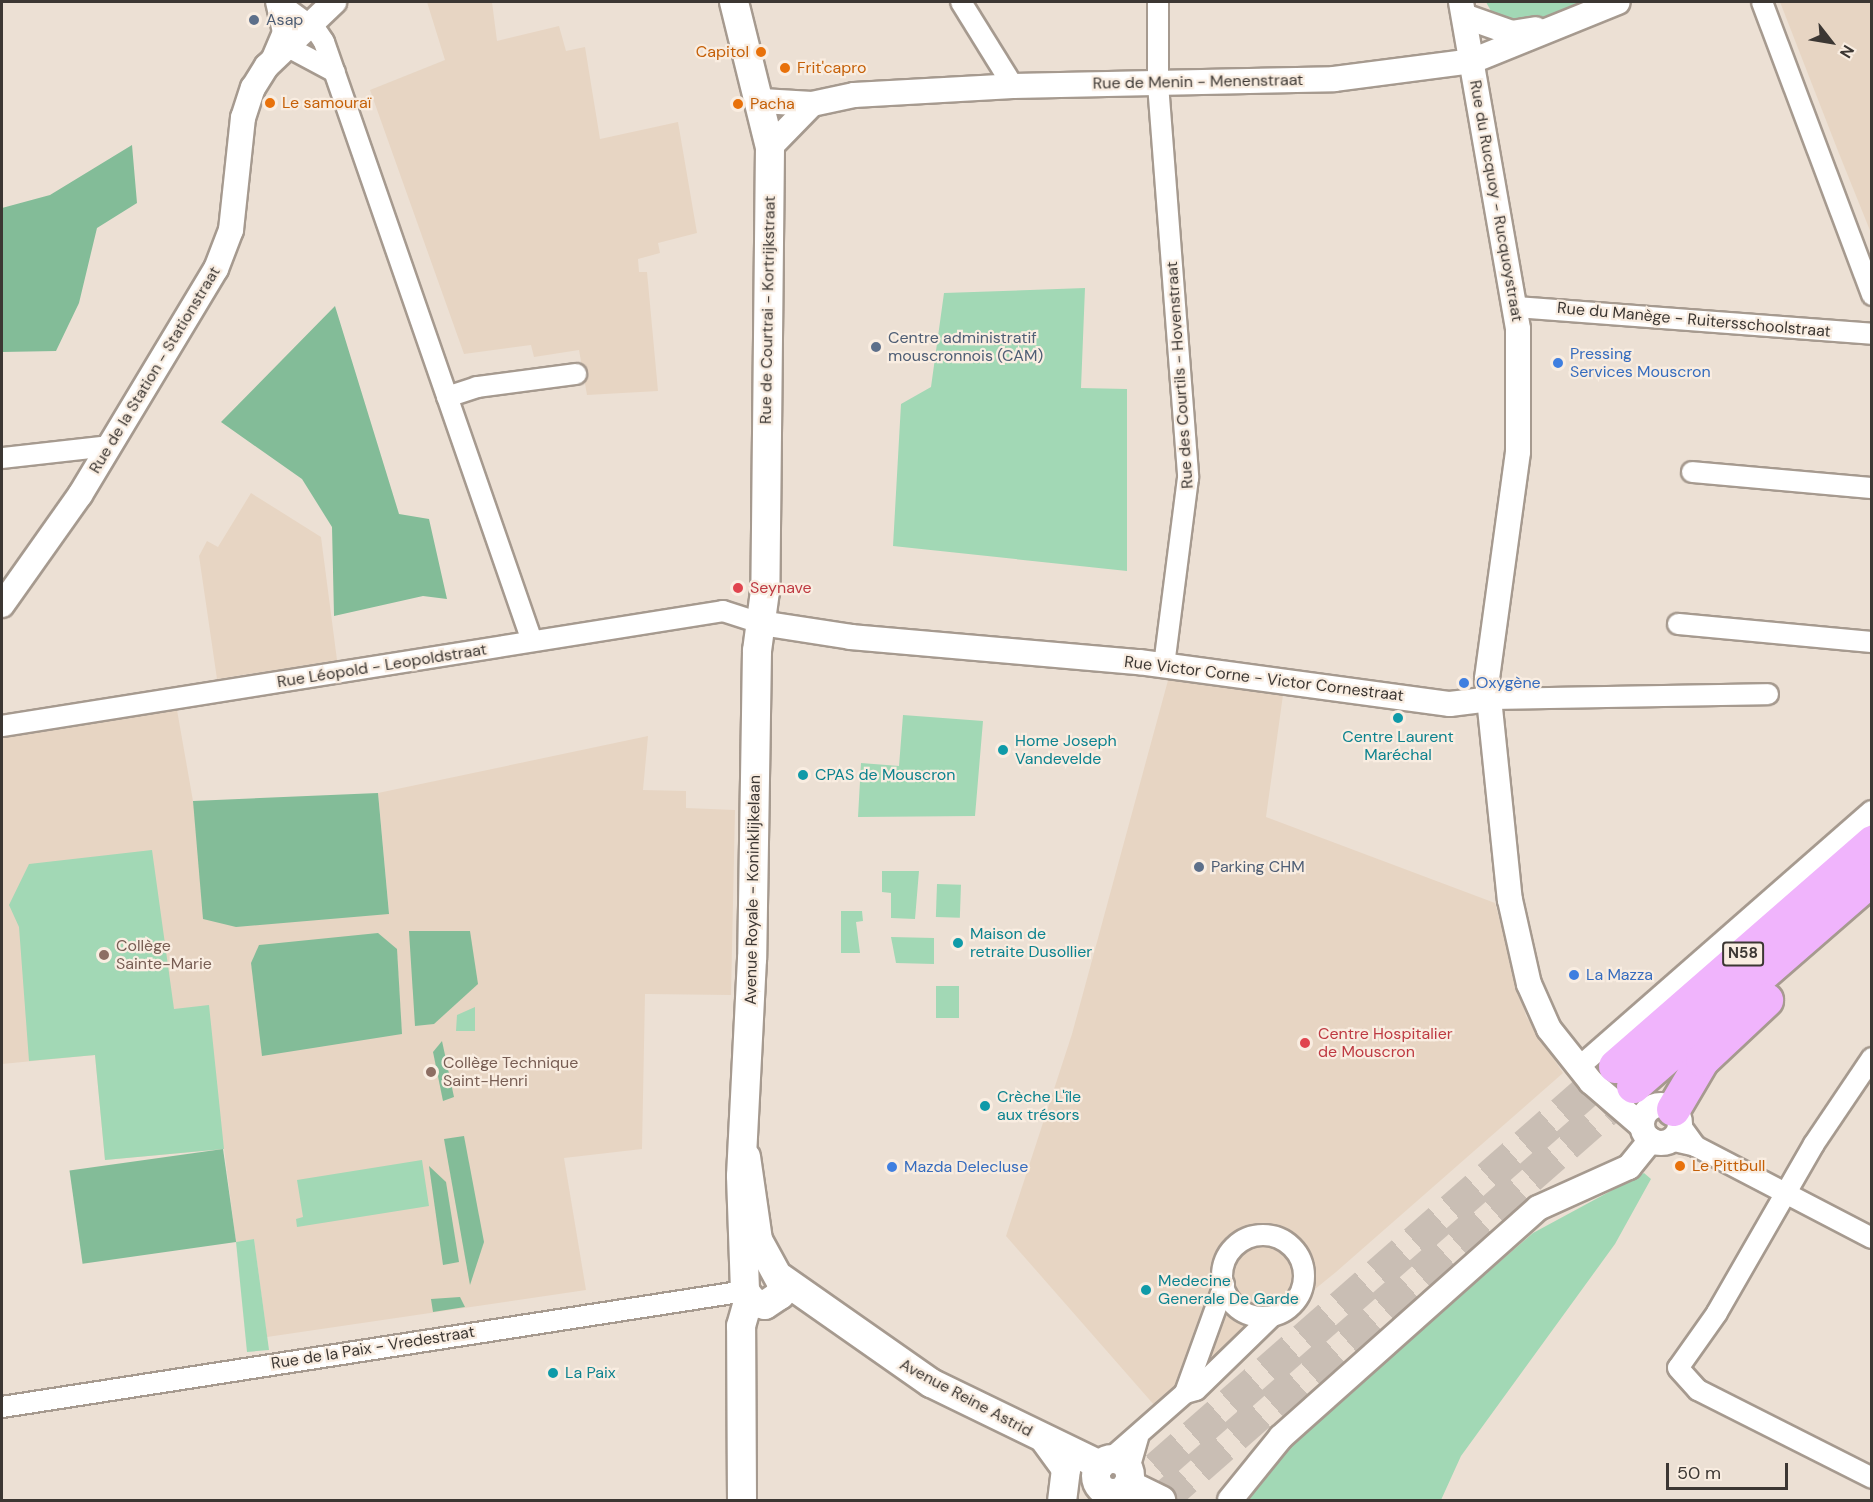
<!DOCTYPE html>
<meta charset="utf-8">
<style>
body{margin:0}
#map{position:relative;width:1873px;height:1502px;overflow:hidden;background:#ece0d4;font-family:"DM Sans",sans-serif}
div>[style]{position:absolute}
[style*='--x']{left:calc(var(--x)*1px);top:calc(var(--y)*1px);width:calc(var(--w)*1px);rotate:calc(var(--a)*1deg)}
.built>*{inset:0;background:#e7d5c3}
.green>*{inset:0;background:#a2d8b5;transform-origin:0 0}
.forest>*{inset:0;background:#83bc98;transform-origin:0 0}
.trunk-tunnel>*{height:33px;margin-top:-16.5px;transform-origin:0;background:repeating-linear-gradient(90deg,#c9beb4 0 33px,transparent 0 49px)}
.roads{filter:drop-shadow(2px 0 #a69a8f) drop-shadow(-2px 0 #a69a8f) drop-shadow(0 2px #a69a8f) drop-shadow(0 -2px #a69a8f)}
.minor>*{height:20px;margin:-10px;padding:0 10px;transform-origin:10px;border-radius:10px;background:#fff}
.minor>.ring{margin:-10px;padding:0;box-sizing:content-box;background:none;border:20px solid #fff;border-radius:50%}
.tertiary>*{height:24px;margin:-12px;padding:0 12px;transform-origin:12px;border-radius:12px;background:#fff}
.tertiary>.ring{margin:-12px;padding:0;box-sizing:content-box;background:none;border:24px solid #fff;border-radius:50%}
.secondary>*{height:28px;margin:-14px;padding:0 14px;transform-origin:14px;border-radius:14px;background:#fff}
.secondary>.ring{margin:-14px;padding:0;box-sizing:content-box;background:none;border:28px solid #fff;border-radius:50%}
.trunk>*{height:33px;margin:-16.5px;padding:0 16.5px;transform-origin:16.5px;border-radius:16.5px;background:#f0b4fc}
.dots>*{width:16px;height:16px;translate:-50% -50%;box-sizing:border-box;border:3px solid #f9ede1;border-radius:50%}
span{translate:-50% -50%;white-space:nowrap;text-align:center;line-height:1.15;-webkit-text-stroke:4.5px #f9ede1;paint-order:stroke}
.shield-label span{padding:2px 4px;background:#f9ede1;border:2px solid;border-radius:4px;-webkit-text-stroke-width:0}
.shield-label{font-size:15px;color:#3c3733;font-weight:700}
.service-label{font-size:16px;color:#4e5e75}
.left{translate:0 -50%;text-align:left}
.food-label{font-size:16px;color:#c56008}
.right{translate:-100% -50%;text-align:right}
.street-label{font-size:16px;color:#3c3733}
.shop-label{font-size:16px;color:#366cbe}
.health-label{font-size:16px;color:#be3a42}
.culture-label{font-size:16px;color:#0d838f}
.education-label{font-size:16px;color:#785e54}
.frame{position:absolute;inset:0;border:3px solid #3c3733;pointer-events:none}
.north{position:absolute;left:1801px;top:12px;width:60px;height:60px;-webkit-text-stroke:4px #f9ede1;paint-order:stroke;rotate:121deg;font-size:16px;font-weight:700;line-height:24px;text-align:center;color:#3c3733}
.north::after{content:'';display:block;margin:auto;width:21px;height:27px;background:#3c3733;clip-path:polygon(50% 0,100% 100%,50% 72%,0 100%)}
.scale{position:absolute;left:1666px;top:1463px;width:122px;height:27px;box-sizing:border-box;border:3px solid #3c3733;border-top:0;padding-left:8px;font-size:18px;line-height:21px;white-space:nowrap;color:#3c3733;-webkit-text-stroke:4px #f9ede1;paint-order:stroke}
</style>
<div id="map">
<div class="built">
<div style="clip-path:polygon(427px 2px,492px 2px,497px 41px,559px 26px,566px 51px,585px 47px,600px 139px,678px 122px,697px 233px,658px 243px,660px 253px,638px 259px,639px 272px,647px 272px,658px 391px,587px 395px,579px 350px,534px 357px,531px 345px,464px 354px,370px 90px,445px 60px)"></div>
<div style="clip-path:polygon(1780px 2px,1871px 2px,1871px 233px,1838px 151px)"></div>
<div style="clip-path:polygon(251px 493px,321px 537px,337px 660px,217px 679px,199px 556px,207px 541px,218px 547px)"></div>
<div style="clip-path:polygon(1170px 673px,1284px 688px,1266px 817px,1495px 903px,1526px 1016px,1563px 1073px,1336px 1272px,1162px 1414px,1006px 1236px,1072px 1034px)"></div>
<div style="clip-path:polygon(177px 710px,193px 801px,381px 914px,389px 914px,378px 793px,648px 736px,643px 790px,686px 791px,686px 808px,735px 810px,731px 995px,645px 994px,642px 1149px,564px 1158px,586px 1290px,267px 1337px,254px 1239px,236px 1242px,224px 1149px,105px 1160px,95px 1055px,2px 1064px,2px 738px)"></div>
</div>
<div class="green">
<div style="clip-path:polygon(1486px 2px,1590px 2px,1526px 28px,1497px 22px)"></div>
<div style="clip-path:polygon(1085px 288px,1081px 388px,1127px 389px,1127px 571px,893px 546px,901px 404px,931px 387px,944px 293px)"></div>
<div style="clip-path:polygon(903px 715px,983px 721px,975px 816px,858px 817px,861px 763px,899px 766px)"></div>
<div style="clip-path:polygon(152px 850px,174px 1009px,209px 1005px,224px 1149px,105px 1160px,95px 1055px,29px 1061px,19px 927px,9px 905px,29px 864px)"></div>
<div style="clip-path:polygon(882px 871px,919px 871px,915px 919px,891px 918px,891px 893px,882px 892px)"></div>
<div style="left:937px;top:884px;width:24px;height:33px;rotate:2deg"></div>
<div style="clip-path:polygon(841px 911px,862px 911px,863px 921px,856px 922px,860px 953px,841px 953px)"></div>
<div style="clip-path:polygon(891px 937px,934px 938px,934px 964px,896px 963px)"></div>
<div style="left:936px;top:986px;width:23px;height:32px"></div>
<div style="clip-path:polygon(475px 1007px,475px 1031px,456px 1031px,457px 1015px)"></div>
<div style="clip-path:polygon(422px 1160px,429px 1206px,297px 1227px,296px 1219px,303px 1217px,297px 1180px)"></div>
<div style="clip-path:polygon(1644px 1173px,1651px 1179px,1615px 1244px,1461px 1456px,1441px 1500px,1243px 1500px,1287px 1446px,1533px 1233px)"></div>
<div style="clip-path:polygon(254px 1239px,269px 1350px,247px 1352px,236px 1242px)"></div>
</div>
<div class="forest">
<div style="clip-path:polygon(132px 145px,137px 203px,97px 228px,79px 303px,56px 351px,2px 352px,2px 208px,50px 195px)"></div>
<div style="clip-path:polygon(335px 306px,399px 514px,429px 519px,447px 599px,423px 596px,334px 616px,332px 527px,302px 479px,221px 422px)"></div>
<div style="clip-path:polygon(378px 793px,389px 914px,236px 927px,203px 919px,193px 801px)"></div>
<div style="clip-path:polygon(409px 931px,470px 931px,478px 984px,434px 1024px,415px 1026px)"></div>
<div style="clip-path:polygon(378px 933px,397px 949px,402px 1034px,262px 1056px,251px 963px,259px 945px)"></div>
<div style="clip-path:polygon(442px 1041px,454px 1097px,443px 1101px,433px 1052px)"></div>
<div style="clip-path:polygon(464px 1136px,484px 1242px,470px 1285px,444px 1139px)"></div>
<div style="left:223px;top:1149px;width:94px;height:155px;rotate:82deg"></div>
<div style="clip-path:polygon(429px 1166px,446px 1182px,459px 1262px,443px 1265px)"></div>
<div style="clip-path:polygon(460px 1297px,465px 1307px,433px 1312px,431px 1299px)"></div>
</div>
<div class="trunk-tunnel">
<div style="--x:1120;--y:1500;--w:658;--a:-41.24"></div>
<div style="--x:1161;--y:1500;--w:628;--a:-41.25"></div>
</div>
<div class="roads">
<div class="minor">
<div style="--x:278;--y:2;--w:47;--a:36.4"></div>
<div style="--x:316;--y:30;--w:14;--a:56"></div>
<div style="--x:324;--y:42;--w:634;--a:70.85"></div>
<div style="--x:961;--y:2;--w:99;--a:58.2"></div>
<div style="--x:1158;--y:2;--w:82;--a:90"></div>
<div style="--x:1158;--y:84;--w:395;--a:85.6"></div>
<div style="--x:1188;--y:478;--w:190;--a:97.3"></div>
<div style="--x:1762;--y:2;--w:313;--a:69.4"></div>
<div style="--x:288;--y:47;--w:53;--a:28"></div>
<div style="--x:272;--y:58;--w:28;--a:-67"></div>
<div style="--x:283;--y:32;--w:31;--a:-103"></div>
<div style="--x:1516;--y:307;--w:357;--a:4.3"></div>
<div style="--x:447;--y:397;--w:32;--a:-18"></div>
<div style="--x:477;--y:387;--w:100;--a:-7.5"></div>
<div style="--x:2;--y:458;--w:108;--a:-6.4"></div>
<div style="--x:1692;--y:472;--w:181;--a:5.1"></div>
<div style="--x:1678;--y:624;--w:195;--a:5.3"></div>
<div style="--x:1488;--y:699;--w:280;--a:-1"></div>
<div style="--x:2;--y:726;--w:730;--a:-9.06"></div>
<div style="--x:723;--y:611;--w:40;--a:18"></div>
<div style="--x:1872;--y:1058;--w:104;--a:124"></div>
<div style="--x:1814;--y:1144;--w:195;--a:119.9"></div>
<div style="--x:1717;--y:1313;--w:67;--a:125.3"></div>
<div style="--x:1678;--y:1368;--w:30;--a:48"></div>
<div style="--x:1698;--y:1390;--w:195;--a:26.8"></div>
<div style="--x:1578;--y:1068;--w:390;--a:-41.2"></div>
<div style="--x:1680;--y:1125;--w:26;--a:54"></div>
<div style="--x:1670;--y:1140;--w:26;--a:13"></div>
<div style="--x:1695;--y:1146;--w:199;--a:27.5"></div>
<div class="ring" style="left:1222px;top:1235px;width:62px;height:62px"></div>
<div style="--x:1185;--y:1393;--w:11;--a:-15"></div>
<div style="--x:1196;--y:1390;--w:105;--a:-44.2"></div>
<div style="--x:2;--y:1407;--w:752;--a:-8.87"></div>
<div style="--x:1110;--y:1459;--w:100;--a:-41.3"></div>
<div style="--x:1185;--y:1393;--w:115;--a:-70.1"></div>
<div style="--x:1129;--y:1469;--w:33;--a:-74"></div>
</div>
<div class="tertiary">
<div style="--x:1461;--y:2;--w:332;--a:80.1"></div>
<div style="--x:1518;--y:329;--w:123;--a:90"></div>
<div style="--x:1518;--y:452;--w:229;--a:97.8"></div>
<div style="--x:1487;--y:679;--w:222;--a:84.1"></div>
<div style="--x:1510;--y:900;--w:86;--a:77.3"></div>
<div style="--x:1529;--y:984;--w:49;--a:66"></div>
<div style="--x:1549;--y:1029;--w:68;--a:51.6"></div>
<div style="--x:1591;--y:1082;--w:67;--a:40.8"></div>
<div style="--x:1464;--y:16;--w:51;--a:19.5"></div>
<div style="--x:1512;--y:33;--w:24;--a:-9"></div>
<div style="--x:762;--y:101;--w:50;--a:3.4"></div>
<div style="--x:812;--y:104;--w:43;--a:-12.1"></div>
<div style="--x:854;--y:95;--w:159;--a:-3.2"></div>
<div style="--x:1013;--y:86;--w:321;--a:-1.2"></div>
<div style="--x:1334;--y:79;--w:139;--a:-7.4"></div>
<div style="--x:1472;--y:61;--w:157;--a:-22"></div>
<div style="--x:770;--y:147;--w:60;--a:-45.7"></div>
<div style="--x:2;--y:605;--w:135;--a:-54.7"></div>
<div style="--x:80;--y:495;--w:264;--a:-59"></div>
<div style="--x:216;--y:269;--w:42;--a:-69"></div>
<div style="--x:231;--y:230;--w:113;--a:-83.9"></div>
<div style="--x:243;--y:118;--w:32;--a:-72"></div>
<div style="--x:253;--y:88;--w:26;--a:-58"></div>
<div style="--x:267;--y:66;--w:93;--a:-43.7"></div>
<div style="--x:761;--y:623;--w:91;--a:8.8"></div>
<div style="--x:851;--y:637;--w:289;--a:5"></div>
<div style="--x:1139;--y:662;--w:314;--a:7.7"></div>
<div style="--x:1450;--y:704;--w:38;--a:-7"></div>
<div class="ring" style="left:1642px;top:1105px;width:14px;height:14px"></div>
<div style="--x:1230;--y:1500;--w:81;--a:-51"></div>
<div style="--x:1281;--y:1437;--w:344;--a:-41.7"></div>
<div style="--x:1538;--y:1208;--w:100;--a:-24.3"></div>
<div style="--x:1629;--y:1167;--w:35;--a:-51"></div>
</div>
<div class="secondary">
<div style="--x:734;--y:2;--w:149;--a:76.1"></div>
<div style="--x:770;--y:147;--w:444;--a:90.6"></div>
<div style="--x:765;--y:591;--w:61;--a:97.6"></div>
<div style="--x:757;--y:651;--w:308;--a:90.9"></div>
<div style="--x:752;--y:959;--w:217;--a:92.9"></div>
<div style="--x:741;--y:1176;--w:115;--a:88"></div>
<div style="--x:745;--y:1291;--w:14;--a:54"></div>
<div style="--x:753;--y:1302;--w:12;--a:14"></div>
<div style="--x:765;--y:1305;--w:18;--a:-34"></div>
<div style="--x:780;--y:1295;--w:11;--a:-80"></div>
<div style="--x:782;--y:1284;--w:50;--a:-118.6"></div>
<div style="--x:758;--y:1240;--w:84;--a:-98.2"></div>
<div style="--x:781;--y:1278;--w:183;--a:35"></div>
<div style="--x:931;--y:1383;--w:188;--a:25.9"></div>
<div style="--x:1045;--y:1440;--w:36;--a:54"></div>
<div style="--x:1066;--y:1469;--w:31;--a:97"></div>
<div class="ring" style="left:1096px;top:1459px;width:6px;height:6px"></div>
<div style="--x:1128;--y:1484;--w:37;--a:26"></div>
<div style="--x:742;--y:1500;--w:174;--a:-90.3"></div>
<div style="--x:741;--y:1326;--w:29;--a:-74"></div>
</div>
<div class="trunk">
<div style="--x:1615;--y:1066;--w:341;--a:-41.1"></div>
<div style="--x:1633;--y:1086;--w:317;--a:-41"></div>
<div style="--x:1673;--y:1109;--w:57;--a:-59.4"></div>
<div style="--x:1702;--y:1060;--w:88;--a:-43.2"></div>
</div>
</div>
<div class="dots">
<div style="left:254px;top:20px;background:#5c6f8a"></div>
<div style="left:761px;top:52px;background:#e8710a"></div>
<div style="left:785px;top:68px;background:#e8710a"></div>
<div style="left:270px;top:103px;background:#e8710a"></div>
<div style="left:738px;top:104px;background:#e8710a"></div>
<div style="left:876px;top:347px;background:#5c6f8a"></div>
<div style="left:1558px;top:363px;background:#3f7fe0"></div>
<div style="left:738px;top:588px;background:#e0444e"></div>
<div style="left:1464px;top:683px;background:#3f7fe0"></div>
<div style="left:1398px;top:718px;background:#0f9aa8"></div>
<div style="left:1003px;top:750px;background:#0f9aa8"></div>
<div style="left:803px;top:775px;background:#0f9aa8"></div>
<div style="left:1199px;top:867px;background:#5c6f8a"></div>
<div style="left:958px;top:943px;background:#0f9aa8"></div>
<div style="left:104px;top:955px;background:#8d6e63"></div>
<div style="left:1574px;top:975px;background:#3f7fe0"></div>
<div style="left:1305px;top:1043px;background:#e0444e"></div>
<div style="left:431px;top:1072px;background:#8d6e63"></div>
<div style="left:985px;top:1106px;background:#0f9aa8"></div>
<div style="left:1680px;top:1166px;background:#e8710a"></div>
<div style="left:892px;top:1167px;background:#3f7fe0"></div>
<div style="left:1146px;top:1290px;background:#0f9aa8"></div>
<div style="left:553px;top:1373px;background:#0f9aa8"></div>
</div>
<div class="shield-label">
<span style="left:1743px;top:954px">N58</span>
</div>
<div class="service-label">
<span class="left" style="left:266px;top:20px">Asap</span>
<span class="left" style="left:888px;top:347px">Centre administratif<br>mouscronnois (CAM)</span>
<span class="left" style="left:1211px;top:867px">Parking CHM</span>
</div>
<div class="food-label">
<span class="right" style="left:749px;top:52px">Capitol</span>
<span class="left" style="left:797px;top:68px">Frit'capro</span>
<span class="left" style="left:282px;top:103px">Le samouraï</span>
<span class="left" style="left:750px;top:104px">Pacha</span>
<span class="left" style="left:1692px;top:1166px">Le Pittbull</span>
</div>
<div class="street-label">
<span style="left:1198px;top:82px;rotate:-1deg">Rue de Menin - Menenstraat</span>
<span style="left:1496px;top:201px;rotate:80deg">Rue du Rucquoy - Rucquoystraat</span>
<span style="left:768px;top:310px;rotate:-89deg">Rue de Courtrai - Kortrijkstraat</span>
<span style="left:1694px;top:320px;rotate:5deg">Rue du Manège - Ruitersschoolstraat</span>
<span style="left:155px;top:370px;rotate:-59deg">Rue de la Station - Stationstraat</span>
<span style="left:1180px;top:375px;rotate:-94deg">Rue des Courtils - Hovenstraat</span>
<span style="left:382px;top:666px;rotate:-9deg">Rue Léopold - Leopoldstraat</span>
<span style="left:1264px;top:679px;rotate:7deg">Rue Victor Corne - Victor Cornestraat</span>
<span style="left:753px;top:890px;rotate:-89deg">Avenue Royale - Koninklijkelaan</span>
<span style="left:373px;top:1348px;rotate:-9deg">Rue de la Paix - Vredestraat</span>
<span style="left:966px;top:1398px;rotate:28deg">Avenue Reine Astrid</span>
</div>
<div class="shop-label">
<span class="left" style="left:1570px;top:363px">Pressing<br>Services Mouscron</span>
<span class="left" style="left:1476px;top:683px">Oxygène</span>
<span class="left" style="left:1586px;top:975px">La Mazza</span>
<span class="left" style="left:904px;top:1167px">Mazda Delecluse</span>
</div>
<div class="health-label">
<span class="left" style="left:750px;top:588px">Seynave</span>
<span class="left" style="left:1318px;top:1043px">Centre Hospitalier<br>de Mouscron</span>
</div>
<div class="culture-label">
<span style="left:1398px;top:746px">Centre Laurent<br>Maréchal</span>
<span class="left" style="left:1015px;top:750px">Home Joseph<br>Vandevelde</span>
<span class="left" style="left:815px;top:775px">CPAS de Mouscron</span>
<span class="left" style="left:970px;top:943px">Maison de<br>retraite Dusollier</span>
<span class="left" style="left:997px;top:1106px">Crèche L'île<br>aux trésors</span>
<span class="left" style="left:1158px;top:1290px">Medecine<br>Generale De Garde</span>
<span class="left" style="left:565px;top:1373px">La Paix</span>
</div>
<div class="education-label">
<span class="left" style="left:116px;top:955px">Collège<br>Sainte-Marie</span>
<span class="left" style="left:443px;top:1072px">Collège Technique<br>Saint-Henri</span>
</div>
<div class="frame"></div>
<div class="north">N</div>
<div class="scale">50 m</div>
</div>
